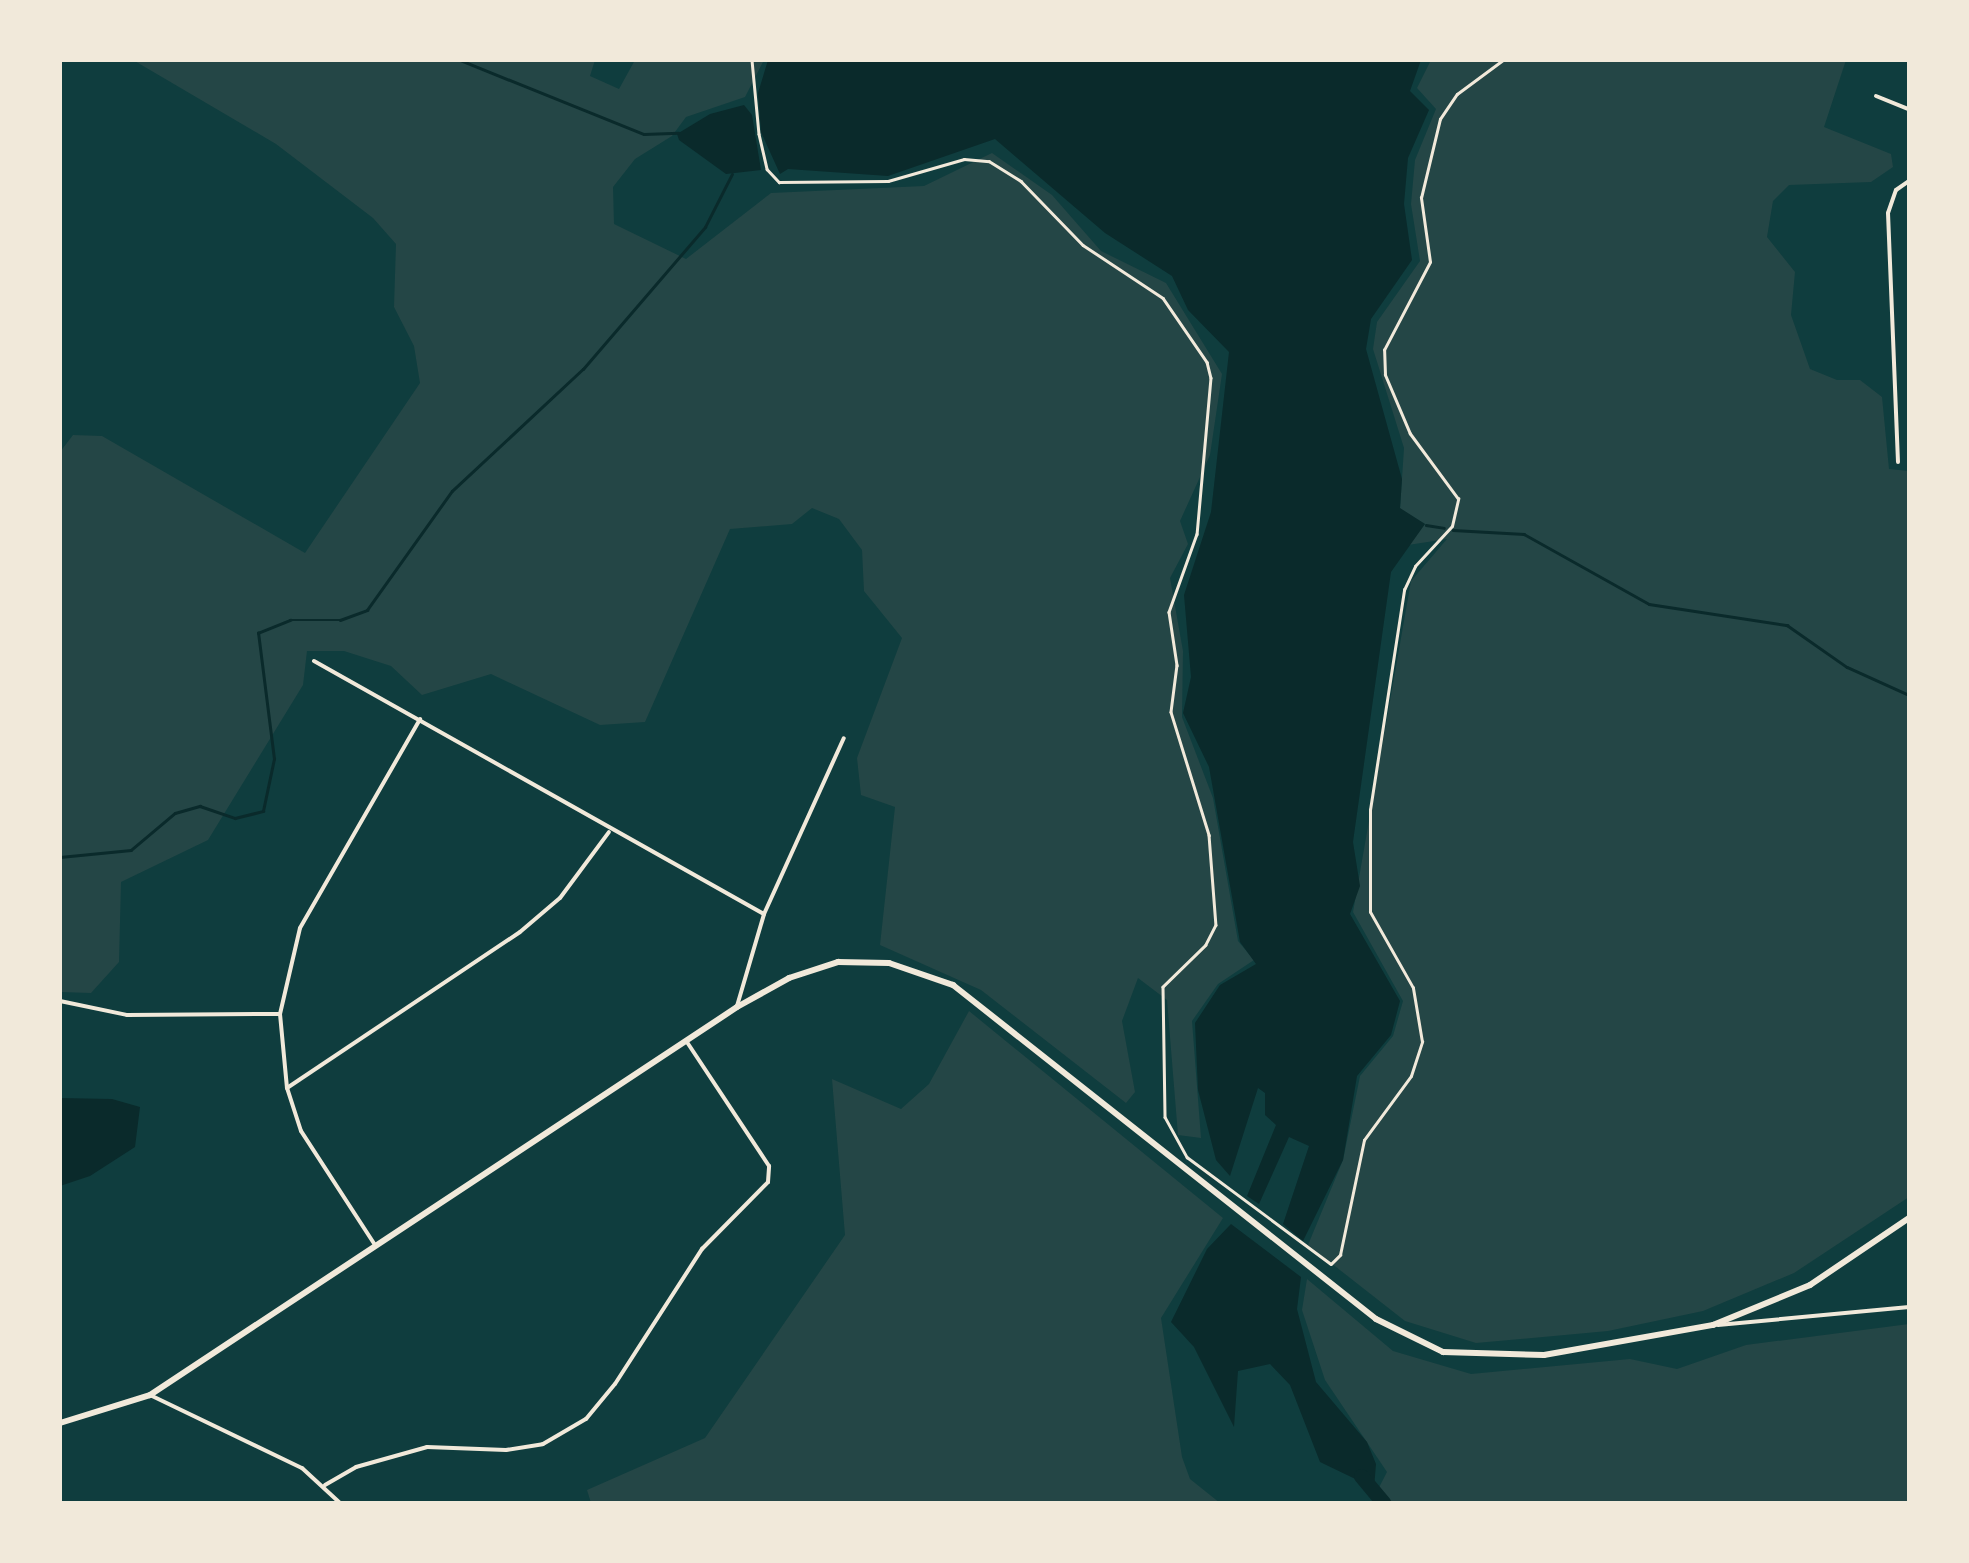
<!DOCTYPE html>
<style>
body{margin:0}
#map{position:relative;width:1969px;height:1563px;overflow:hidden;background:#0f3d3e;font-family:"Public Sans",sans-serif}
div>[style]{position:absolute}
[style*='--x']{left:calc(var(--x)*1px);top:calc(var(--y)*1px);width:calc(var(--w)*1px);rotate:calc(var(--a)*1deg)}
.green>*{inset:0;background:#244646}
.water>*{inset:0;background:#0a2a2b}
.stream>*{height:2.5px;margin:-1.25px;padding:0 1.25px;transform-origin:1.25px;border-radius:1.25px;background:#0a2a2b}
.river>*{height:15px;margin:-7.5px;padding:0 7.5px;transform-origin:7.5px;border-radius:7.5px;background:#0a2a2b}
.path>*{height:2.5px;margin:-1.25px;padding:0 1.25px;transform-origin:1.25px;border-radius:1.25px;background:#f1e9da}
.minor>*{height:4px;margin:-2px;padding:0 2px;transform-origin:2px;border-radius:2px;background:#f1e9da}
.secondary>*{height:6px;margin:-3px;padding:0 3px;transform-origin:3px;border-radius:3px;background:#f1e9da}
span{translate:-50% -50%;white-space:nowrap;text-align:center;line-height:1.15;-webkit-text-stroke:9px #f1e9da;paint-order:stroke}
.frame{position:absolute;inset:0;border:62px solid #f1e9da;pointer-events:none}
</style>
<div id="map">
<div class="green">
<div style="clip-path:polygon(133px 60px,595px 60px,590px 76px,619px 89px,635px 60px,764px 60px,745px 97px,686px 117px,672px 136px,635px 159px,613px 187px,614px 224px,686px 259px,771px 193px,924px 186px,992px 153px,1052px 195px,1101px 251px,1166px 283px,1222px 374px,1210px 455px,1180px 521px,1188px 544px,1170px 578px,1183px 651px,1182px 717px,1213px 798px,1238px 941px,1254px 960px,1218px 984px,1192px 1021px,1201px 1138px,1178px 1135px,1167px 1000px,1138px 978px,1122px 1021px,1135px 1092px,1126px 1103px,981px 990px,880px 945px,895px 807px,861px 795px,857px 758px,902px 638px,864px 591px,862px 550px,839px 519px,812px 508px,792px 524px,730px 529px,645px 722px,600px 725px,491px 674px,422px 695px,391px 666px,344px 651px,307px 651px,303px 685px,208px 840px,121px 882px,119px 962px,91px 993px,60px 992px,60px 452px,73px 435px,102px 436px,305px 553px,420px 383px,414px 346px,394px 307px,396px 244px,373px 218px,276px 144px)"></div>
<div style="clip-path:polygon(1431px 60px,1846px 60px,1824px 127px,1891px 154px,1893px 167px,1871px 182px,1789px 185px,1773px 201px,1767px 237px,1795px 272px,1791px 315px,1810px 369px,1837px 380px,1860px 380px,1882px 397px,1889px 469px,1909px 471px,1909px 1197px,1794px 1273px,1703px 1311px,1608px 1331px,1476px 1343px,1405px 1321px,1308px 1245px,1343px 1160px,1360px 1076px,1393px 1036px,1403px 1001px,1353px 912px,1411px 581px,1447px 539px,1408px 545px,1425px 524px,1400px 509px,1404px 448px,1373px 349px,1377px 322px,1420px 261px,1411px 204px,1415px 160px,1436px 109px,1417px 88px)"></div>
<div style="clip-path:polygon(969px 1011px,1223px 1218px,1161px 1318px,1182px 1457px,1190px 1479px,1220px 1503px,591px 1503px,587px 1490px,705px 1438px,845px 1235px,832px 1079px,901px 1109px,929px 1084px)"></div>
<div style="clip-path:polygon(1307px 1279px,1393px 1351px,1471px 1374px,1630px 1359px,1677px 1369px,1746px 1345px,1909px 1324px,1909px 1503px,1371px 1503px,1387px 1472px,1325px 1380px,1302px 1310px)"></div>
</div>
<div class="water">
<div style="clip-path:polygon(768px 60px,1421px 60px,1410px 91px,1429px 110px,1408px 158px,1404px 204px,1412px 260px,1371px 319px,1366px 349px,1402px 479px,1400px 508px,1425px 524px,1391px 572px,1353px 842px,1360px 886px,1350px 914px,1400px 1001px,1391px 1035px,1357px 1076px,1343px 1160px,1303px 1241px,1283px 1224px,1309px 1146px,1289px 1137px,1259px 1204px,1247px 1196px,1276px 1125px,1265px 1115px,1265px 1093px,1258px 1088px,1230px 1176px,1216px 1160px,1198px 1090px,1195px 1023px,1220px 985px,1256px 964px,1240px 942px,1209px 767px,1183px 713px,1191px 677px,1184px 595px,1211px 512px,1229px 352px,1188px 310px,1172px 276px,1105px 233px,995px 139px,888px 176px,788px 169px,780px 174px,761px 132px,758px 93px)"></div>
<div style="clip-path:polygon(744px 105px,752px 115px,761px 170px,726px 174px,679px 140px,677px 134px,710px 114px)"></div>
<div style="clip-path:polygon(60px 1098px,112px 1099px,140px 1107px,135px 1147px,90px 1176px,60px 1186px)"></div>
<div style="clip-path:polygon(1231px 1224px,1301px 1277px,1297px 1309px,1316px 1382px,1367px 1442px,1376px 1464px,1374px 1488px,1320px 1462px,1290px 1385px,1270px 1364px,1238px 1371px,1234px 1427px,1194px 1347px,1171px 1322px,1207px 1249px)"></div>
</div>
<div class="stream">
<div style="--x:460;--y:60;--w:198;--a:21.9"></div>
<div style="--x:644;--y:134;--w:34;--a:-2"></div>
<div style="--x:1426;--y:525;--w:18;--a:9"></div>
<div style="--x:1453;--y:530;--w:71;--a:3.2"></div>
<div style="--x:1524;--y:534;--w:143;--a:29.2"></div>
<div style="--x:1649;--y:604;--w:140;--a:8.7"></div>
<div style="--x:1787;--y:625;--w:73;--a:35"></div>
<div style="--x:1847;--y:667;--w:68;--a:24.3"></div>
<div style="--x:60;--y:857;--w:71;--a:-5.6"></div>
<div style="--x:131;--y:850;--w:57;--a:-40.1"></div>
<div style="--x:175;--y:813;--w:26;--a:-16"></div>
<div style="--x:200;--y:806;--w:37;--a:19"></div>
<div style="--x:235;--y:818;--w:29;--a:-14"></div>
<div style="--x:263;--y:811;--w:53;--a:-78.1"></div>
<div style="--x:274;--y:759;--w:127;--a:-97.2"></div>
<div style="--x:258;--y:633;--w:35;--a:-22"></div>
<div style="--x:290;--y:620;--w:50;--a:0"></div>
<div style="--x:340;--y:620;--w:29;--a:-20"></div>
<div style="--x:367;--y:610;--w:146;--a:-54.5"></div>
<div style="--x:452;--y:491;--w:179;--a:-43"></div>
<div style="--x:583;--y:369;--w:187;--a:-49.3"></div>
<div style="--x:705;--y:227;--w:59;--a:-63"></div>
</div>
<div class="river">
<div style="--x:1361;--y:1476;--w:35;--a:50"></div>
</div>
<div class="path">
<div style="--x:752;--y:60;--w:74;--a:84.6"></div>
<div style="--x:759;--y:134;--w:36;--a:77"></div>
<div style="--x:767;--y:169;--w:18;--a:47"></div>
<div style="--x:779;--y:182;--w:109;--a:-0.5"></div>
<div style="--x:888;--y:181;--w:79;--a:-16.1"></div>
<div style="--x:964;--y:159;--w:25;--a:5"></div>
<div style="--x:989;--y:161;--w:38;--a:32"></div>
<div style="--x:1021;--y:181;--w:89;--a:45.9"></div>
<div style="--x:1083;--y:245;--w:96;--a:33.5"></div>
<div style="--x:1163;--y:298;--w:78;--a:55.5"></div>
<div style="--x:1207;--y:362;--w:16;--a:76"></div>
<div style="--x:1211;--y:378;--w:157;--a:95.1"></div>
<div style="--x:1197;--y:534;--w:83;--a:109.7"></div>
<div style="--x:1169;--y:612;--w:54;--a:81.4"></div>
<div style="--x:1177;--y:665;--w:47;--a:97.3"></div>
<div style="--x:1171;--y:712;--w:129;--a:72.8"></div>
<div style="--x:1209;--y:835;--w:90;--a:85.6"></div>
<div style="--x:1216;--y:925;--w:22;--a:117"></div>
<div style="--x:1206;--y:945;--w:60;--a:135.7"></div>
<div style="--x:1163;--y:987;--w:130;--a:89.1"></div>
<div style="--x:1165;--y:1117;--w:46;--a:61.2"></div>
<div style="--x:1187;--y:1157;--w:179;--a:36.6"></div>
<div style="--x:1331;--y:1264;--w:13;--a:-45"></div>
<div style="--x:1340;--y:1255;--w:117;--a:-78.2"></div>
<div style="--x:1364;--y:1140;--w:79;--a:-53.7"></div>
<div style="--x:1411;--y:1076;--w:36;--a:-72"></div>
<div style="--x:1422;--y:1042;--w:55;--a:-99.5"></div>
<div style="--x:1413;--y:988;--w:87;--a:-119.5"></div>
<div style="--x:1370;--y:912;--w:102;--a:-90"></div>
<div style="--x:1370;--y:810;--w:223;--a:-81.2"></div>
<div style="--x:1404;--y:590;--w:26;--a:-65"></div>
<div style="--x:1415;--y:566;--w:54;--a:-47.2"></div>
<div style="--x:1452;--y:526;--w:28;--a:-77"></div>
<div style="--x:1458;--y:499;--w:81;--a:-126.4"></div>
<div style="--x:1410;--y:434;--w:64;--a:-113"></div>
<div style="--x:1385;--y:375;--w:25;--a:-92"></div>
<div style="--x:1384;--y:350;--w:99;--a:-62.4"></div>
<div style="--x:1430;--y:262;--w:65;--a:-98"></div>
<div style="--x:1421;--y:198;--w:81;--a:-76.5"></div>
<div style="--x:1440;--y:119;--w:30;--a:-56"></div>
<div style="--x:1457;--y:94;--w:57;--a:-36.5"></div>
</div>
<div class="minor">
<div style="--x:1876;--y:96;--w:35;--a:22"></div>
<div style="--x:1898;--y:462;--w:249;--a:-92.3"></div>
<div style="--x:1888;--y:213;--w:24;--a:-71"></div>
<div style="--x:1896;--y:190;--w:16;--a:-35"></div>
<div style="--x:314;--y:661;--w:516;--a:29.35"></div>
<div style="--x:60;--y:1001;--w:68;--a:11.8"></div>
<div style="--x:127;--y:1015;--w:152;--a:-0.4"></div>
<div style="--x:737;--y:1006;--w:96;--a:-73.6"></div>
<div style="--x:764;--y:914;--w:193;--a:-65.6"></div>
<div style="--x:287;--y:1088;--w:280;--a:-33.8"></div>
<div style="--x:520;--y:932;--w:52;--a:-40.4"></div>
<div style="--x:560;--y:898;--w:82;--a:-53.4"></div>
<div style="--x:375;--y:1245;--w:136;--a:-123"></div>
<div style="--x:301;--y:1131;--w:45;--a:-108"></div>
<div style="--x:287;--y:1088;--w:74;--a:-95.4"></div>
<div style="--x:280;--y:1014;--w:88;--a:-76.9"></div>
<div style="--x:300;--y:928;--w:241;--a:-60.1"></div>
<div style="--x:1718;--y:1325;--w:192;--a:-5.4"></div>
<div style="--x:150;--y:1395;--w:169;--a:25.7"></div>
<div style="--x:302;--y:1468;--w:52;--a:42.6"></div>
<div style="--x:325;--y:1485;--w:36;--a:-30"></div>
<div style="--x:356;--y:1467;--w:74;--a:-15.7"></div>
<div style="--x:427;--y:1447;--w:79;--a:2.2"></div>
<div style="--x:506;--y:1450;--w:37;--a:-9"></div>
<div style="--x:543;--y:1444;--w:50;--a:-30.2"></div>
<div style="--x:586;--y:1419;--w:45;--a:-50.4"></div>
<div style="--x:615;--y:1384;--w:161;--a:-57.2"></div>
<div style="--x:702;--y:1249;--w:94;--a:-45.4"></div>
<div style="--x:768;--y:1182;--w:16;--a:-86"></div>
<div style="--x:769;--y:1166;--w:149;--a:-123.5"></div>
</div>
<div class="secondary">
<div style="--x:60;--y:1423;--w:94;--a:-17.3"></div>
<div style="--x:150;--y:1395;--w:704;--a:-33.46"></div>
<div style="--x:737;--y:1007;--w:60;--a:-29.1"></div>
<div style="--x:789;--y:978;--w:52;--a:-18.1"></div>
<div style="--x:838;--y:962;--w:51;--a:1.1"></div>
<div style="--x:889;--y:963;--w:68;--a:19"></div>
<div style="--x:953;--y:985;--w:539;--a:38.29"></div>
<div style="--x:1376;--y:1319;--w:75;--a:26.2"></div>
<div style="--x:1443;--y:1352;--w:101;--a:1.7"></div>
<div style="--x:1544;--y:1355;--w:172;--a:-10.1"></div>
<div style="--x:1713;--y:1325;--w:105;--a:-22.4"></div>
<div style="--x:1810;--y:1285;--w:120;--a:-34.1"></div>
</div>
<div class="frame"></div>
</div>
